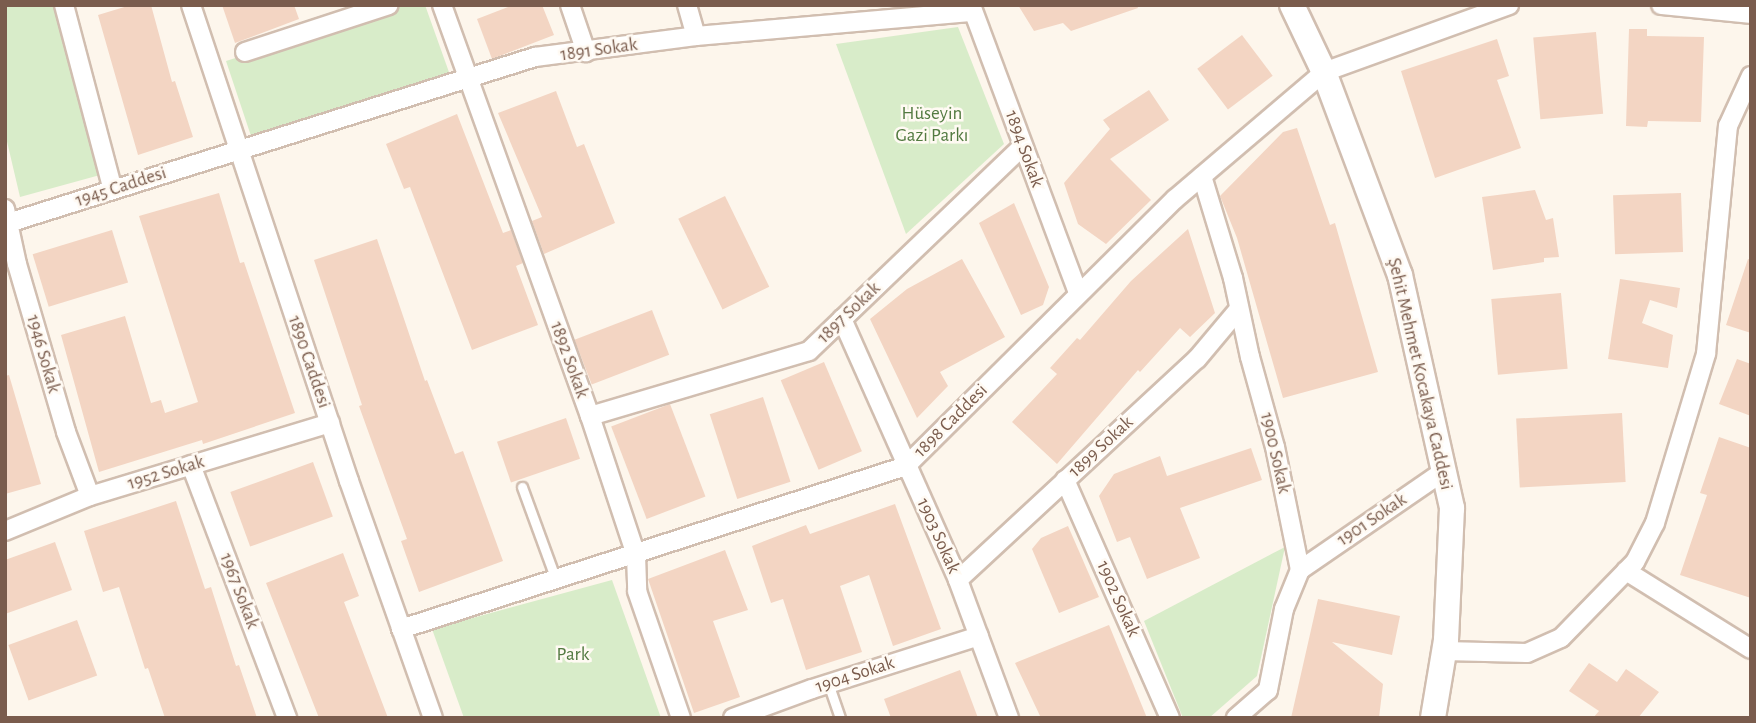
<!DOCTYPE html>
<meta charset="utf-8">
<style>
body{margin:0}
#map{position:relative;width:1756px;height:723px;overflow:hidden;background:#fdf6ec;font-family:"Alegreya Sans",sans-serif}
div>[style]{position:absolute}
[style*='--x']{left:calc(var(--x)*1px);top:calc(var(--y)*1px);width:calc(var(--w)*1px);rotate:calc(var(--a)*1deg)}
.green>*{inset:0;background:#d8ecc9}
.building>*{inset:0;background:#f3d5c3;transform-origin:0 0}
.roads{filter:drop-shadow(2px 0 #d1beb0) drop-shadow(-2px 0 #d1beb0) drop-shadow(0 2px #d1beb0) drop-shadow(0 -2px #d1beb0)}
.lane>*{height:9px;margin:-4.5px;padding:0 4.5px;transform-origin:4.5px;border-radius:4.5px;background:#fff}
.street>*{height:18px;margin:-9px;padding:0 9px;transform-origin:9px;border-radius:9px;background:#fff}
.secondary>*{height:24px;margin:-12px;padding:0 12px;transform-origin:12px;border-radius:12px;background:#fff}
span{translate:-50% -50%;white-space:nowrap;text-align:center;line-height:1.15;-webkit-text-stroke:5px #fffaf3;paint-order:stroke}
.street-label{font-size:19px;color:#7a5c4d}
.park-label{font-size:19px;color:#537a41}
.frame{position:absolute;inset:0;border:7px solid #7a5c4d;pointer-events:none}
</style>
<div id="map">
<div class="green">
<div style="clip-path:polygon(5px 5px,54px 5px,100px 175px,20px 197px,5px 133px)"></div>
<div style="clip-path:polygon(402px 5px,425px 5px,450px 75px,251px 136px,226px 61px)"></div>
<div style="clip-path:polygon(958px 27px,1004px 144px,906px 234px,836px 44px)"></div>
<div style="clip-path:polygon(1285px 547px,1257px 676px,1209px 718px,1183px 718px,1144px 621px)"></div>
<div style="clip-path:polygon(612px 580px,661px 718px,464px 718px,432px 629px)"></div>
</div>
<div class="building">
<div style="clip-path:polygon(131px 5px,151px 5px,172px 82px,175px 81px,193px 137px,138px 155px,98px 15px)"></div>
<div style="clip-path:polygon(222px 5px,294px 5px,299px 19px,235px 43px)"></div>
<div style="clip-path:polygon(513px 5px,542px 5px,554px 35px,492px 59px,477px 19px)"></div>
<div style="clip-path:polygon(1018px 5px,1137px 5px,1138px 8px,1071px 31px,1063px 23px,1034px 31px)"></div>
<div style="clip-path:polygon(1629px 29px,1647px 29px,1647px 36px,1704px 37px,1701px 122px,1648px 121px,1647px 127px,1626px 126px)"></div>
<div style="left:1596px;top:32px;width:82px;height:63px;rotate:85deg"></div>
<div style="left:1242px;top:35px;width:51px;height:56px;rotate:53deg"></div>
<div style="clip-path:polygon(1497px 39px,1509px 76px,1497px 80px,1521px 148px,1435px 178px,1401px 71px)"></div>
<div style="clip-path:polygon(1149px 90px,1169px 120px,1110px 159px,1151px 200px,1106px 244px,1078px 224px,1064px 183px,1110px 129px,1103px 120px)"></div>
<div style="clip-path:polygon(556px 91px,577px 147px,584px 144px,615px 223px,544px 254px,532px 221px,542px 217px,498px 113px)"></div>
<div style="clip-path:polygon(457px 114px,503px 233px,511px 230px,523px 263px,516px 266px,538px 325px,472px 350px,410px 187px,404px 189px,386px 144px)"></div>
<div style="clip-path:polygon(1297px 128px,1330px 225px,1335px 223px,1378px 372px,1283px 398px,1237px 238px,1220px 196px,1283px 132px)"></div>
<div style="clip-path:polygon(1535px 190px,1546px 220px,1553px 218px,1559px 257px,1544px 258px,1544px 262px,1493px 270px,1482px 197px)"></div>
<div style="clip-path:polygon(219px 193px,240px 263px,244px 262px,295px 413px,203px 444px,202px 440px,99px 472px,61px 335px,125px 316px,151px 403px,161px 400px,165px 413px,198px 402px,139px 216px)"></div>
<div style="left:1681px;top:193px;width:59px;height:68px;rotate:88deg"></div>
<div style="left:725px;top:196px;width:101px;height:52px;rotate:64deg"></div>
<div style="clip-path:polygon(1014px 203px,1049px 287px,1043px 305px,1021px 315px,979px 223px)"></div>
<div style="clip-path:polygon(1188px 229px,1215px 313px,1190px 337px,1180px 328px,1140px 372px,1138px 370px,1057px 464px,1012px 422px,1057px 374px,1050px 368px,1077px 338px,1080px 340px,1131px 281px)"></div>
<div style="left:112px;top:230px;width:55px;height:83px;rotate:73deg"></div>
<div style="clip-path:polygon(377px 239px,425px 381px,427px 380px,455px 454px,463px 451px,503px 561px,419px 592px,401px 541px,407px 539px,359px 406px,362px 405px,314px 260px)"></div>
<div style="clip-path:polygon(962px 259px,1005px 337px,940px 372px,948px 386px,917px 418px,870px 319px,907px 289px)"></div>
<div style="clip-path:polygon(1748px 259px,1751px 260px,1751px 333px,1726px 325px)"></div>
<div style="clip-path:polygon(1620px 279px,1680px 288px,1677px 308px,1650px 300px,1642px 323px,1673px 335px,1668px 368px,1608px 359px)"></div>
<div style="left:1561px;top:293px;width:76px;height:70px;rotate:85deg"></div>
<div style="left:652px;top:310px;width:48px;height:83px;rotate:69deg"></div>
<div style="clip-path:polygon(1737px 359px,1751px 364px,1751px 416px,1719px 404px)"></div>
<div style="left:824px;top:362px;width:97px;height:47px;rotate:67deg"></div>
<div style="clip-path:polygon(9px 375px,41px 484px,5px 494px,5px 376px)"></div>
<div style="left:763px;top:397px;width:89px;height:56px;rotate:72deg"></div>
<div style="left:670px;top:404px;width:99px;height:63px;rotate:69deg"></div>
<div style="left:1622px;top:413px;width:69px;height:106px;rotate:87deg"></div>
<div style="left:566px;top:418px;width:43px;height:73px;rotate:71deg"></div>
<div style="clip-path:polygon(1719px 437px,1751px 448px,1751px 598px,1680px 575px,1707px 495px,1700px 493px)"></div>
<div style="clip-path:polygon(1251px 448px,1262px 480px,1180px 508px,1200px 558px,1147px 579px,1130px 537px,1117px 542px,1099px 496px,1114px 474px,1160px 456px,1167px 476px)"></div>
<div style="left:313px;top:462px;width:58px;height:88px;rotate:70deg"></div>
<div style="clip-path:polygon(176px 501px,205px 589px,211px 587px,236px 666px,239px 665px,257px 718px,165px 718px,148px 668px,145px 669px,119px 587px,103px 592px,84px 531px)"></div>
<div style="clip-path:polygon(895px 504px,941px 629px,893px 646px,869px 575px,840px 586px,862px 652px,806px 670px,783px 599px,771px 603px,752px 546px,806px 525px,810px 534px)"></div>
<div style="clip-path:polygon(1068px 526px,1099px 597px,1059px 613px,1032px 549px,1041px 538px)"></div>
<div style="clip-path:polygon(55px 542px,72px 590px,5px 614px,5px 560px)"></div>
<div style="clip-path:polygon(725px 550px,748px 610px,713px 621px,740px 697px,694px 713px,648px 579px)"></div>
<div style="clip-path:polygon(343px 553px,359px 596px,344px 602px,388px 718px,319px 718px,266px 583px)"></div>
<div style="clip-path:polygon(1318px 599px,1400px 616px,1392px 655px,1332px 642px,1383px 684px,1379px 718px,1291px 718px)"></div>
<div style="left:77px;top:620px;width:59px;height:73px;rotate:70deg"></div>
<div style="clip-path:polygon(1109px 625px,1147px 718px,1041px 718px,1015px 663px)"></div>
<div style="clip-path:polygon(1589px 663px,1617px 682px,1626px 669px,1659px 692px,1638px 718px,1593px 718px,1599px 711px,1569px 691px)"></div>
<div style="clip-path:polygon(960px 670px,978px 718px,891px 718px,884px 699px)"></div>
</div>
<div class="roads">
<div class="lane">
<div style="--x:522;--y:487;--w:99;--a:69.9"></div>
<div style="--x:828;--y:683;--w:37;--a:71"></div>
</div>
<div class="street">
<div style="--x:64;--y:5;--w:191;--a:75.2"></div>
<div style="--x:191;--y:5;--w:502;--a:71.64"></div>
<div style="--x:349;--y:481;--w:251;--a:70.5"></div>
<div style="--x:442;--y:5;--w:437;--a:70.2"></div>
<div style="--x:590;--y:416;--w:146;--a:71.7"></div>
<div style="--x:636;--y:555;--w:36;--a:88"></div>
<div style="--x:637;--y:591;--w:134;--a:70.9"></div>
<div style="--x:570;--y:5;--w:50;--a:71.2"></div>
<div style="--x:687;--y:5;--w:32;--a:74"></div>
<div style="--x:971;--y:5;--w:307;--a:69.6"></div>
<div style="--x:1661;--y:5;--w:90;--a:5.7"></div>
<div style="--x:245;--y:52;--w:151;--a:-18.1"></div>
<div style="--x:1202;--y:176;--w:107;--a:73.1"></div>
<div style="--x:1233;--y:278;--w:81;--a:77.9"></div>
<div style="--x:1250;--y:357;--w:93;--a:74.5"></div>
<div style="--x:1275;--y:447;--w:126;--a:78.5"></div>
<div style="--x:1300;--y:570;--w:42;--a:112.3"></div>
<div style="--x:1284;--y:609;--w:83;--a:101.2"></div>
<div style="--x:1268;--y:690;--w:43;--a:138.8"></div>
<div style="--x:5;--y:209;--w:56;--a:77.7"></div>
<div style="--x:17;--y:264;--w:175;--a:73.7"></div>
<div style="--x:66;--y:432;--w:68;--a:69.4"></div>
<div style="--x:5;--y:224;--w:556;--a:-17.49"></div>
<div style="--x:535;--y:57;--w:162;--a:-7.4"></div>
<div style="--x:696;--y:36;--w:278;--a:-5"></div>
<div style="--x:842;--y:319;--w:286;--a:66"></div>
<div style="--x:958;--y:580;--w:147;--a:69.7"></div>
<div style="--x:590;--y:416;--w:228;--a:-16.5"></div>
<div style="--x:809;--y:351;--w:296;--a:-43.8"></div>
<div style="--x:191;--y:465;--w:271;--a:69.2"></div>
<div style="--x:1065;--y:480;--w:260;--a:66.2"></div>
<div style="--x:5;--y:531;--w:92;--a:-22.4"></div>
<div style="--x:90;--y:496;--w:251;--a:-16.9"></div>
<div style="--x:1300;--y:570;--w:175;--a:-34.5"></div>
<div style="--x:1626;--y:571;--w:147;--a:32"></div>
<div style="--x:958;--y:580;--w:326;--a:-42.8"></div>
<div style="--x:1197;--y:359;--w:65;--a:-50"></div>
<div style="--x:401;--y:629;--w:531;--a:-17.89"></div>
<div style="--x:906;--y:466;--w:379;--a:-44.8"></div>
<div style="--x:1175;--y:199;--w:196;--a:-40.4"></div>
<div style="--x:1324;--y:72;--w:197;--a:-19.9"></div>
<div style="--x:1444;--y:651;--w:83;--a:1.4"></div>
<div style="--x:1527;--y:653;--w:37;--a:-24"></div>
<div style="--x:1561;--y:638;--w:106;--a:-45.8"></div>
<div style="--x:1635;--y:562;--w:44;--a:-62.9"></div>
<div style="--x:1655;--y:523;--w:177;--a:-73.2"></div>
<div style="--x:1706;--y:354;--w:229;--a:-84.5"></div>
<div style="--x:1728;--y:126;--w:55;--a:-65.3"></div>
<div style="--x:733;--y:718;--w:84;--a:-20.2"></div>
<div style="--x:812;--y:689;--w:175;--a:-17.6"></div>
</div>
<div class="secondary">
<div style="--x:1292;--y:5;--w:74;--a:64.5"></div>
<div style="--x:1324;--y:72;--w:217;--a:69.5"></div>
<div style="--x:1400;--y:275;--w:239;--a:77.4"></div>
<div style="--x:1452;--y:508;--w:132;--a:92.6"></div>
<div style="--x:1446;--y:640;--w:79;--a:99.5"></div>
</div>
</div>
<div class="street-label">
<span style="left:599px;top:50px;rotate:-8deg">1891 Sokak</span>
<span style="left:1024px;top:149px;rotate:70deg">1894 Sokak</span>
<span style="left:121px;top:187px;rotate:-18deg">1945 Caddesi</span>
<span style="left:849px;top:313px;rotate:-44deg">1897 Sokak</span>
<span style="left:43px;top:354px;rotate:74deg">1946 Sokak</span>
<span style="left:569px;top:360px;rotate:70deg">1892 Sokak</span>
<span style="left:309px;top:362px;rotate:71deg">1890 Caddesi</span>
<span style="left:1420px;top:374px;rotate:77deg">Şehit Mehmet Kocakaya Caddesi</span>
<span style="left:951px;top:421px;rotate:-45deg">1898 Caddesi</span>
<span style="left:1101px;top:447px;rotate:-43deg">1899 Sokak</span>
<span style="left:1275px;top:453px;rotate:77deg">1900 Sokak</span>
<span style="left:166px;top:473px;rotate:-17deg">1952 Sokak</span>
<span style="left:1372px;top:520px;rotate:-34deg">1901 Sokak</span>
<span style="left:938px;top:536px;rotate:66deg">1903 Sokak</span>
<span style="left:239px;top:591px;rotate:69deg">1967 Sokak</span>
<span style="left:1118px;top:599px;rotate:66deg">1902 Sokak</span>
<span style="left:855px;top:675px;rotate:-18deg">1904 Sokak</span>
</div>
<div class="park-label">
<span style="left:932px;top:125px">Hüseyin<br>Gazi Parkı</span>
<span style="left:573px;top:655px">Park</span>
</div>
<div class="frame"></div>
</div>
